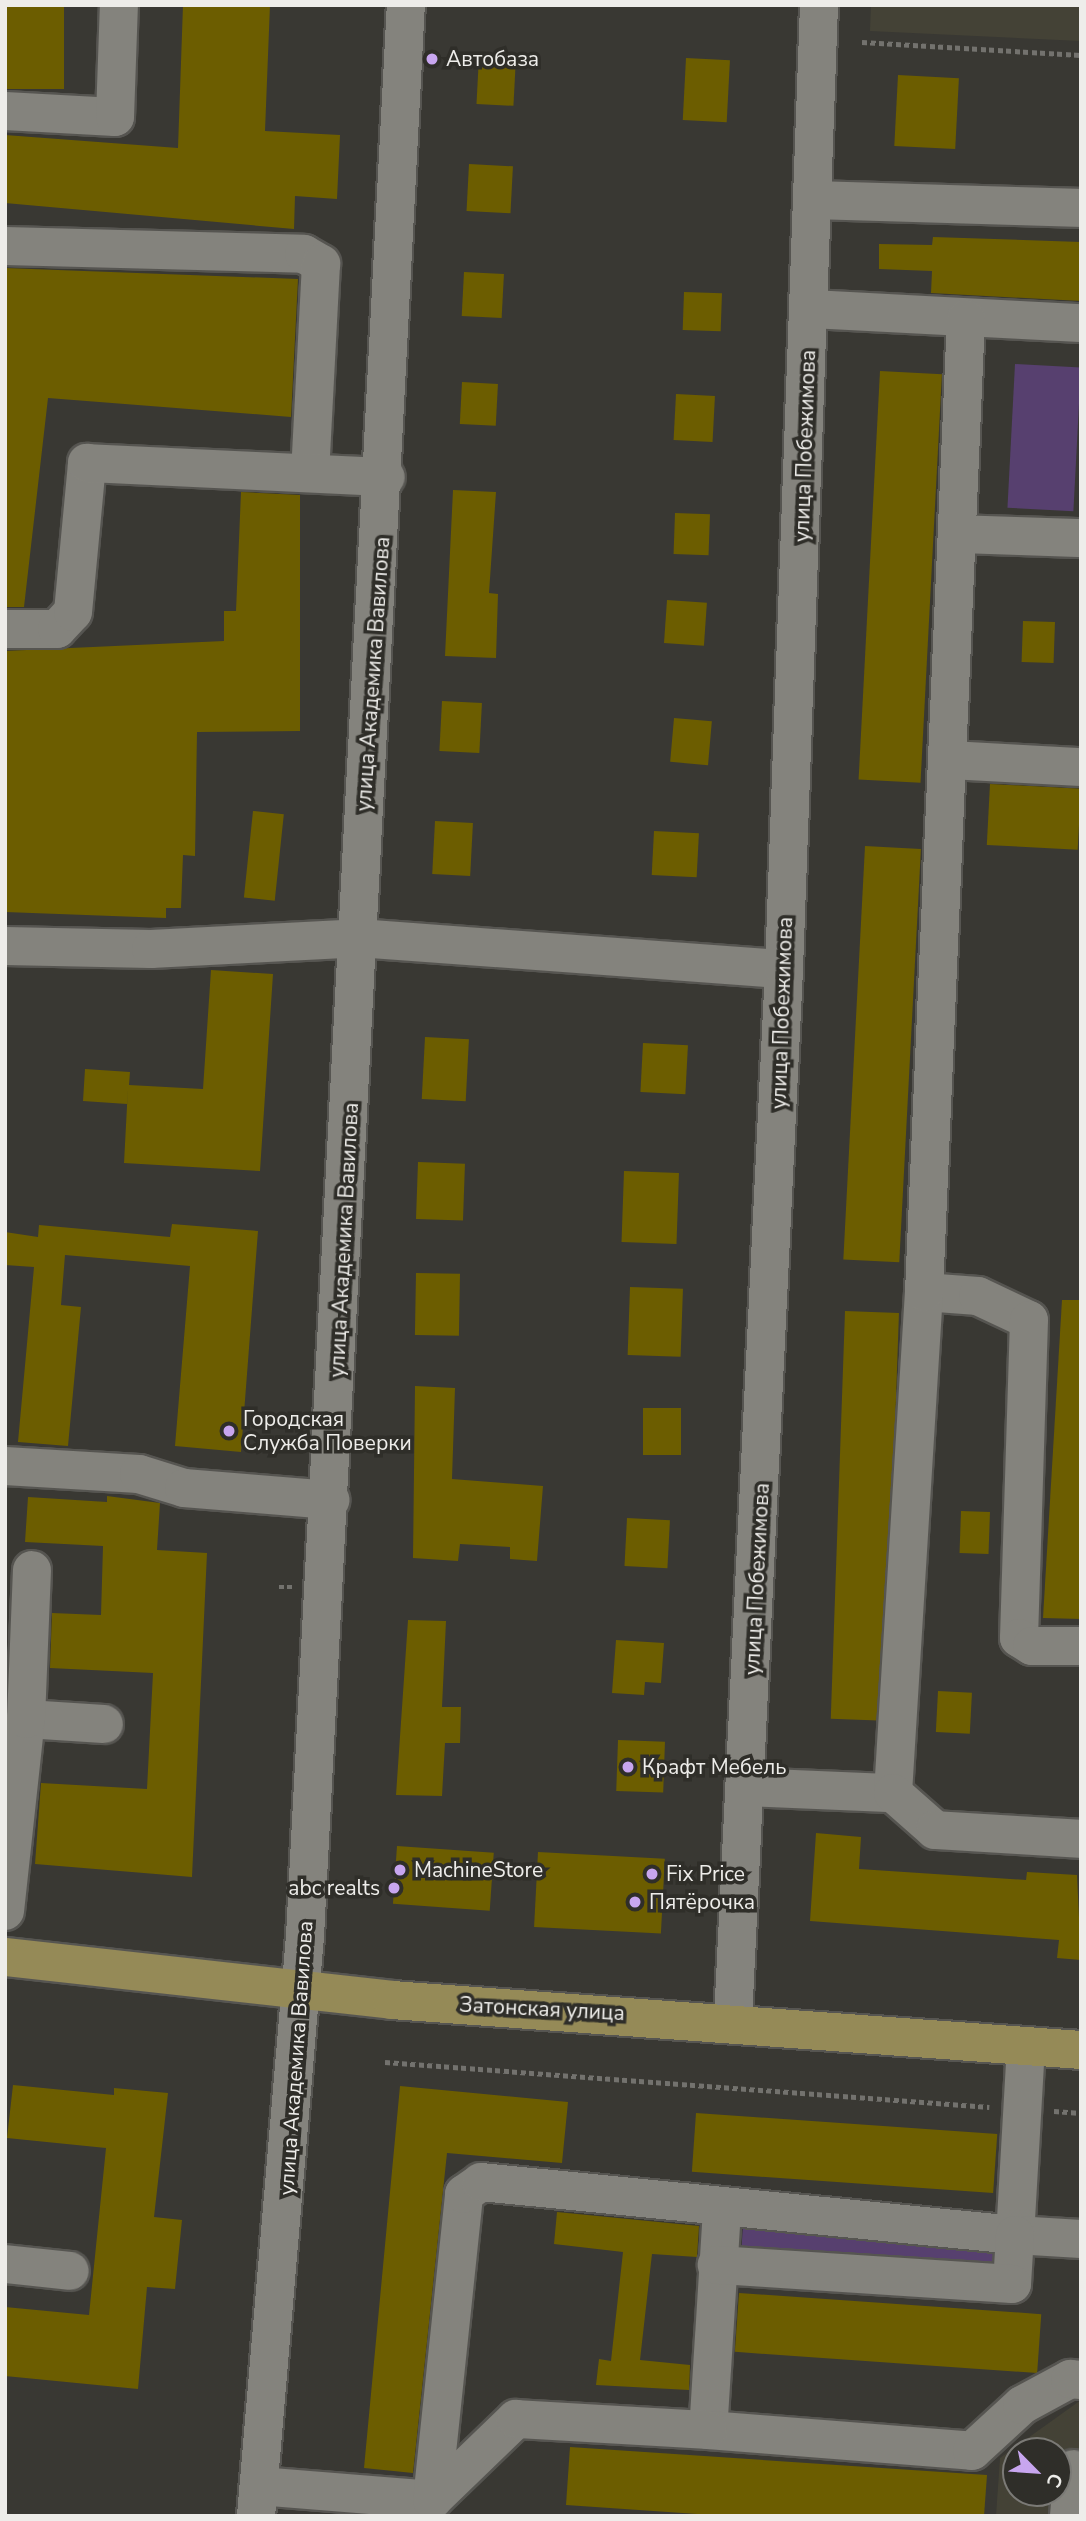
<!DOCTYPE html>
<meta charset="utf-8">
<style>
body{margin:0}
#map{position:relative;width:1086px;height:2521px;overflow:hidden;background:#393833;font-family:"Nunito Sans",sans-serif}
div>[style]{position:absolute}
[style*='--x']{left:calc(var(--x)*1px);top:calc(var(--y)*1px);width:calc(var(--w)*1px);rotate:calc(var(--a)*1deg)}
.built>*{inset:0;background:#444236}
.green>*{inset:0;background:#57406f;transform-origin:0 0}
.building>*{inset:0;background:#6c5d00;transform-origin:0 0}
.path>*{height:4.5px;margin-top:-2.25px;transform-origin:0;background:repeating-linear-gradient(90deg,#73726e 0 5px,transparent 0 8.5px)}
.roads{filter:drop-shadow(2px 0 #565551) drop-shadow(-2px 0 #565551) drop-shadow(0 2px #565551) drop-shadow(0 -2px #565551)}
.minor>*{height:38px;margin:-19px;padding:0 19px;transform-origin:19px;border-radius:19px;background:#84837d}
.major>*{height:38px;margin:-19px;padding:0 19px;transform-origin:19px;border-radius:19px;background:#958a57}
.dots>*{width:19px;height:19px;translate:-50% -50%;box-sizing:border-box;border:4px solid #2f2e29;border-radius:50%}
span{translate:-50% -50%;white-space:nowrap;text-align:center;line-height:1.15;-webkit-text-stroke:7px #2f2e29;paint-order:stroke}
.poi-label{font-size:21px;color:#eeedea}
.left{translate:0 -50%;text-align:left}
.right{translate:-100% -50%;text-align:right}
.street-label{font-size:21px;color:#eeedea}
.frame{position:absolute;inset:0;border:7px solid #eeedea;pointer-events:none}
.north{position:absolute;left:1002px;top:2437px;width:70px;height:70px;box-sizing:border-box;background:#2f2e29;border:2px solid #7b7a76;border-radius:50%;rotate:115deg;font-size:19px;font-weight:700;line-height:28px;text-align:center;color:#eeedea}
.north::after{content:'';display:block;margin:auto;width:24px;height:32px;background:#c8a6ef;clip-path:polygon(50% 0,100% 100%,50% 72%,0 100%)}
</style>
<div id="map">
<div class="built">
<div style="clip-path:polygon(871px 5px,1081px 5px,1081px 41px,870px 31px)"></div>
<div style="clip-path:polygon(evenodd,1081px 2400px,1081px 2516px,996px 2516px,1000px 2458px,1081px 2400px,1016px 2451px,1058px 2451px,1058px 2493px,1016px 2493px,1016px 2451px)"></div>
</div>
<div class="green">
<div style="left:1015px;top:364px;width:66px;height:144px;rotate:3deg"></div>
<div style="left:743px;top:2226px;width:263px;height:27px;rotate:4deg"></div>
</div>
<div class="building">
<div style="left:5px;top:5px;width:59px;height:84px"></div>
<div style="clip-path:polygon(183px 5px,270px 5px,265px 131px,340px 135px,337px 199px,295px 196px,294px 229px,5px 203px,5px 135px,178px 148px)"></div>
<div style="left:479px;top:56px;width:37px;height:48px;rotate:3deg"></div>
<div style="left:686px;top:58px;width:44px;height:62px;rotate:3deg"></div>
<div style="left:898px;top:75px;width:61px;height:71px;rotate:3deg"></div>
<div style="left:469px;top:164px;width:44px;height:47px;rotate:3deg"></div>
<div style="clip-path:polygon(933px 237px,1081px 242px,1081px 301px,931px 293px,932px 271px,879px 269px,879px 244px,932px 245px)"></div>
<div style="clip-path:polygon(5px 268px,298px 279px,291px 417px,48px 398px,24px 607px,5px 607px)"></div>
<div style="left:464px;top:272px;width:40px;height:44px;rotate:3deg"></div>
<div style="left:684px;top:292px;width:38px;height:38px;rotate:2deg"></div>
<div style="left:880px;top:371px;width:62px;height:409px;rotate:3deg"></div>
<div style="left:462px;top:382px;width:36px;height:42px;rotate:3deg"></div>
<div style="left:676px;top:394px;width:39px;height:46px;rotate:3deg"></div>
<div style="clip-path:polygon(453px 490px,496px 492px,489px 593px,498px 594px,496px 658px,445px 656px)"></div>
<div style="clip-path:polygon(241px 492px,300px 495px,300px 731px,197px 732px,195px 856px,183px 855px,181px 908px,166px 908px,166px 918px,5px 912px,5px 651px,224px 641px,224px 611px,236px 611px)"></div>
<div style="left:675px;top:513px;width:35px;height:41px;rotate:2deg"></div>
<div style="left:667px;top:600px;width:40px;height:43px;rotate:4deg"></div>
<div style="left:1023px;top:621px;width:32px;height:41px;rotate:2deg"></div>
<div style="left:442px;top:701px;width:40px;height:50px;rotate:3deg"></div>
<div style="left:674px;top:718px;width:38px;height:44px;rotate:5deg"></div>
<div style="left:990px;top:784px;width:91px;height:61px;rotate:3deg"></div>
<div style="left:253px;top:811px;width:31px;height:87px;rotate:6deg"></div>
<div style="left:435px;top:821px;width:38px;height:53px;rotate:3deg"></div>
<div style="left:654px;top:831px;width:45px;height:44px;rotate:3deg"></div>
<div style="left:865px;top:846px;width:56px;height:414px;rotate:3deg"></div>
<div style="clip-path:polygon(211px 970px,273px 974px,260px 1171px,124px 1163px,128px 1087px,127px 1104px,83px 1101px,85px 1069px,130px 1072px,129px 1085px,203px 1089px)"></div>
<div style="left:425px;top:1037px;width:44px;height:62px;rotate:3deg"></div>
<div style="left:643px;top:1043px;width:45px;height:49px;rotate:3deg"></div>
<div style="left:418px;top:1162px;width:47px;height:57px;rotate:2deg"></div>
<div style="left:624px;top:1171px;width:55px;height:71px;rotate:2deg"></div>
<div style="clip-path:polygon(172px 1224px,258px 1231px,241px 1452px,175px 1446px,190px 1266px,65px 1255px,61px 1305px,81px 1307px,68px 1446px,18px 1442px,34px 1267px,5px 1265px,5px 1232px,38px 1237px,39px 1225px,170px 1237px)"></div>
<div style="left:416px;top:1273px;width:44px;height:62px;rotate:1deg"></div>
<div style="left:630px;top:1287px;width:53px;height:68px;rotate:2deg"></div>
<div style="clip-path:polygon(1062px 1300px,1081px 1300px,1081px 1619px,1043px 1618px)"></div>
<div style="left:845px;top:1311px;width:54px;height:408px;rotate:2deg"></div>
<div style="clip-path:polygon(415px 1386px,455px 1388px,452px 1479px,543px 1486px,537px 1561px,510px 1559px,510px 1547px,460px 1544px,458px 1561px,413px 1558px)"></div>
<div style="left:643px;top:1408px;width:38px;height:47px"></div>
<div style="clip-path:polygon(107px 1496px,160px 1503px,157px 1550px,207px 1553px,192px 1877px,35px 1864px,41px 1783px,147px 1789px,153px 1673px,50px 1668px,52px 1613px,101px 1615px,103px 1546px,25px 1542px,28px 1497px,107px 1502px)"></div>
<div style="left:961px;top:1511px;width:29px;height:42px;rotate:2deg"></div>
<div style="left:627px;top:1518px;width:43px;height:48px;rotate:3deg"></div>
<div style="clip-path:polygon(408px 1620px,446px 1621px,442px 1707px,461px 1707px,460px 1743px,445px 1743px,442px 1796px,396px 1795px)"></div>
<div style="clip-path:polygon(616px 1640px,664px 1643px,661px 1683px,645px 1682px,644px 1695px,612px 1693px)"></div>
<div style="left:938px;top:1691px;width:34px;height:41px;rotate:3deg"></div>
<div style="left:618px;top:1740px;width:47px;height:51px;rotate:2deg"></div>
<div style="clip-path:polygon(816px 1833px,861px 1837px,859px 1869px,1026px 1880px,1027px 1872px,1077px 1875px,1081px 1960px,1057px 1958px,1059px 1940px,810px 1921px)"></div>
<div style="left:397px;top:1846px;width:97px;height:58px;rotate:4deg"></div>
<div style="left:538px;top:1852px;width:127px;height:75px;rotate:3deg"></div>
<div style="clip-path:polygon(13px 2085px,114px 2095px,114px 2088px,168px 2093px,154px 2217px,182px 2220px,175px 2289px,147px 2287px,138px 2389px,5px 2376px,5px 2307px,89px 2315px,106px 2148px,7px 2138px)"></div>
<div style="clip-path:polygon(400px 2086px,568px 2102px,562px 2163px,447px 2153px,413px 2473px,364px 2468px)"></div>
<div style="left:696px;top:2113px;width:302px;height:59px;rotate:4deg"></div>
<div style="clip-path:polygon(557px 2212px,699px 2226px,697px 2257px,652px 2254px,640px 2360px,690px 2365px,689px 2390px,596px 2385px,599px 2359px,611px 2361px,623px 2252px,554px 2244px)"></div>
<div style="left:739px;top:2293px;width:303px;height:59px;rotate:4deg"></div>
<div style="clip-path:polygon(570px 2447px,987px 2475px,984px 2516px,726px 2516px,566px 2505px)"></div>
</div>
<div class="path">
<div style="--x:862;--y:42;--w:219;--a:3.4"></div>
<div style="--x:279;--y:1587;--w:13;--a:0"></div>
<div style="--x:385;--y:2062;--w:606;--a:4.26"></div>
<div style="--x:1054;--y:2111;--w:27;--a:4"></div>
</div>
<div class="roads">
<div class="minor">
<div style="--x:5;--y:111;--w:110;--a:3.1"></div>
<div style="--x:115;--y:117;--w:112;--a:-88"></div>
<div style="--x:815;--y:200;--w:266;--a:1.7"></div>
<div style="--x:5;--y:246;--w:299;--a:1.5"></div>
<div style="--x:304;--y:254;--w:20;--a:30"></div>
<div style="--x:321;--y:264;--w:207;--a:93"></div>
<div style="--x:811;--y:309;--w:270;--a:3"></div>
<div style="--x:958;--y:534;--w:123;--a:1.9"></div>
<div style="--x:5;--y:629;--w:52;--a:0"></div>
<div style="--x:57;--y:629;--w:23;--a:-47"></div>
<div style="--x:73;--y:612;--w:150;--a:-84.6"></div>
<div style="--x:87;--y:463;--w:299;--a:2.7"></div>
<div style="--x:950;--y:760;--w:131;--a:3.1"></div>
<div style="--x:5;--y:946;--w:146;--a:1.2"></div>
<div style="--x:151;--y:949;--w:207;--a:-3"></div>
<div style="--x:358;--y:938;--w:427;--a:4.2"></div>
<div style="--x:924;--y:1292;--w:54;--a:4.2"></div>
<div style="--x:978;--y:1296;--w:56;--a:25.2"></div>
<div style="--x:1029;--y:1320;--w:318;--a:91.8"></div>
<div style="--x:1019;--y:1638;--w:15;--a:32"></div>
<div style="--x:1032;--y:1646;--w:49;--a:0"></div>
<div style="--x:5;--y:1466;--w:134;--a:3.4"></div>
<div style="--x:139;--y:1474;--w:47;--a:17.3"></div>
<div style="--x:184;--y:1488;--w:147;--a:4.7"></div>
<div style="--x:26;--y:1719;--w:78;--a:3.7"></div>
<div style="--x:747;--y:1787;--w:146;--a:2.4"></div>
<div style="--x:893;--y:1793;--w:502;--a:-86.46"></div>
<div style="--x:924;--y:1292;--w:974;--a:-87.53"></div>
<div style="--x:893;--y:1793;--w:56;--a:41.4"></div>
<div style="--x:935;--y:1830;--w:146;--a:3.5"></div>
<div style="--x:5;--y:1911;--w:193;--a:-83.8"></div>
<div style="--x:26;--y:1719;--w:149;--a:-87.7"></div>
<div style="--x:733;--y:2020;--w:1052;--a:-87.22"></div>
<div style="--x:784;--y:969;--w:965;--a:-87.92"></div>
<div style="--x:1026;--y:2046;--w:189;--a:93.3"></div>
<div style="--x:1015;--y:2235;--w:66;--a:3.5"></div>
<div style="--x:722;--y:2210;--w:220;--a:93.6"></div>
<div style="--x:708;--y:2430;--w:265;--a:4.5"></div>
<div style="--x:972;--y:2451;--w:68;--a:-42.6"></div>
<div style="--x:1022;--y:2405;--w:55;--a:-28.4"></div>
<div style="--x:1070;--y:2379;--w:11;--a:5"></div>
<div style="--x:5;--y:2264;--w:65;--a:6.1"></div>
<div style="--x:259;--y:2486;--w:174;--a:4.6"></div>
<div style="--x:432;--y:2500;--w:308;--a:-84"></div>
<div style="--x:464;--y:2194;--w:21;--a:-35"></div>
<div style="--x:481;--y:2182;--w:537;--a:5.67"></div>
<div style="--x:1015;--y:2235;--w:49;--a:93.5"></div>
<div style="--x:1012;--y:2284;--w:296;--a:-176.3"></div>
<div style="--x:432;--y:2500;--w:117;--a:-44"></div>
<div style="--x:516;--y:2419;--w:192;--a:3.3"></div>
<div style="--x:256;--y:2516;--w:582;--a:-85.17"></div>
<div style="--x:305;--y:1936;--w:1934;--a:-87.01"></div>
<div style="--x:1069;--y:2516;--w:47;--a:-85.1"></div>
</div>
<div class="major">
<div style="--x:5;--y:1957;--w:389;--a:6.3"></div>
<div style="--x:392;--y:2000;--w:691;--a:4.15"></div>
</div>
</div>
<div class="dots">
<div style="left:432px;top:59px;background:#c8a6ef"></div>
<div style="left:229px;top:1431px;background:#c8a6ef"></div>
<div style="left:628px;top:1767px;background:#c8a6ef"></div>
<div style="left:400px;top:1870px;background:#c8a6ef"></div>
<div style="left:652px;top:1874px;background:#c8a6ef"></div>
<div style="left:394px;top:1888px;background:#c8a6ef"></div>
<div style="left:635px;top:1902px;background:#c8a6ef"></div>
</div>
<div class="poi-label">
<span class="left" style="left:446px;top:59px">Автобаза</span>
<span class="left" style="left:243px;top:1431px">Городская<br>Служба Поверки</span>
<span class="left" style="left:642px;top:1767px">Крафт Мебель</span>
<span class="left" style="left:414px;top:1870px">MachineStore</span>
<span class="left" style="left:666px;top:1874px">Fix Price</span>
<span class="right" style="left:380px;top:1888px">abc realts</span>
<span class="left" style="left:649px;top:1902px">Пятёрочка</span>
</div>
<div class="street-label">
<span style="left:805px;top:446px;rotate:-88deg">улица Побежимова</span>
<span style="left:373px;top:674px;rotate:-86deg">улица Академика Вавилова</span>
<span style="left:782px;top:1013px;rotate:-88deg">улица Побежимова</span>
<span style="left:344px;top:1240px;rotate:-87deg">улица Академика Вавилова</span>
<span style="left:757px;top:1579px;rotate:-87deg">улица Побежимова</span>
<span style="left:542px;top:2009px;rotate:3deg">Затонская улица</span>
<span style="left:296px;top:2058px;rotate:-86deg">улица Академика Вавилова</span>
</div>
<div class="frame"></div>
<div class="north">С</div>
</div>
